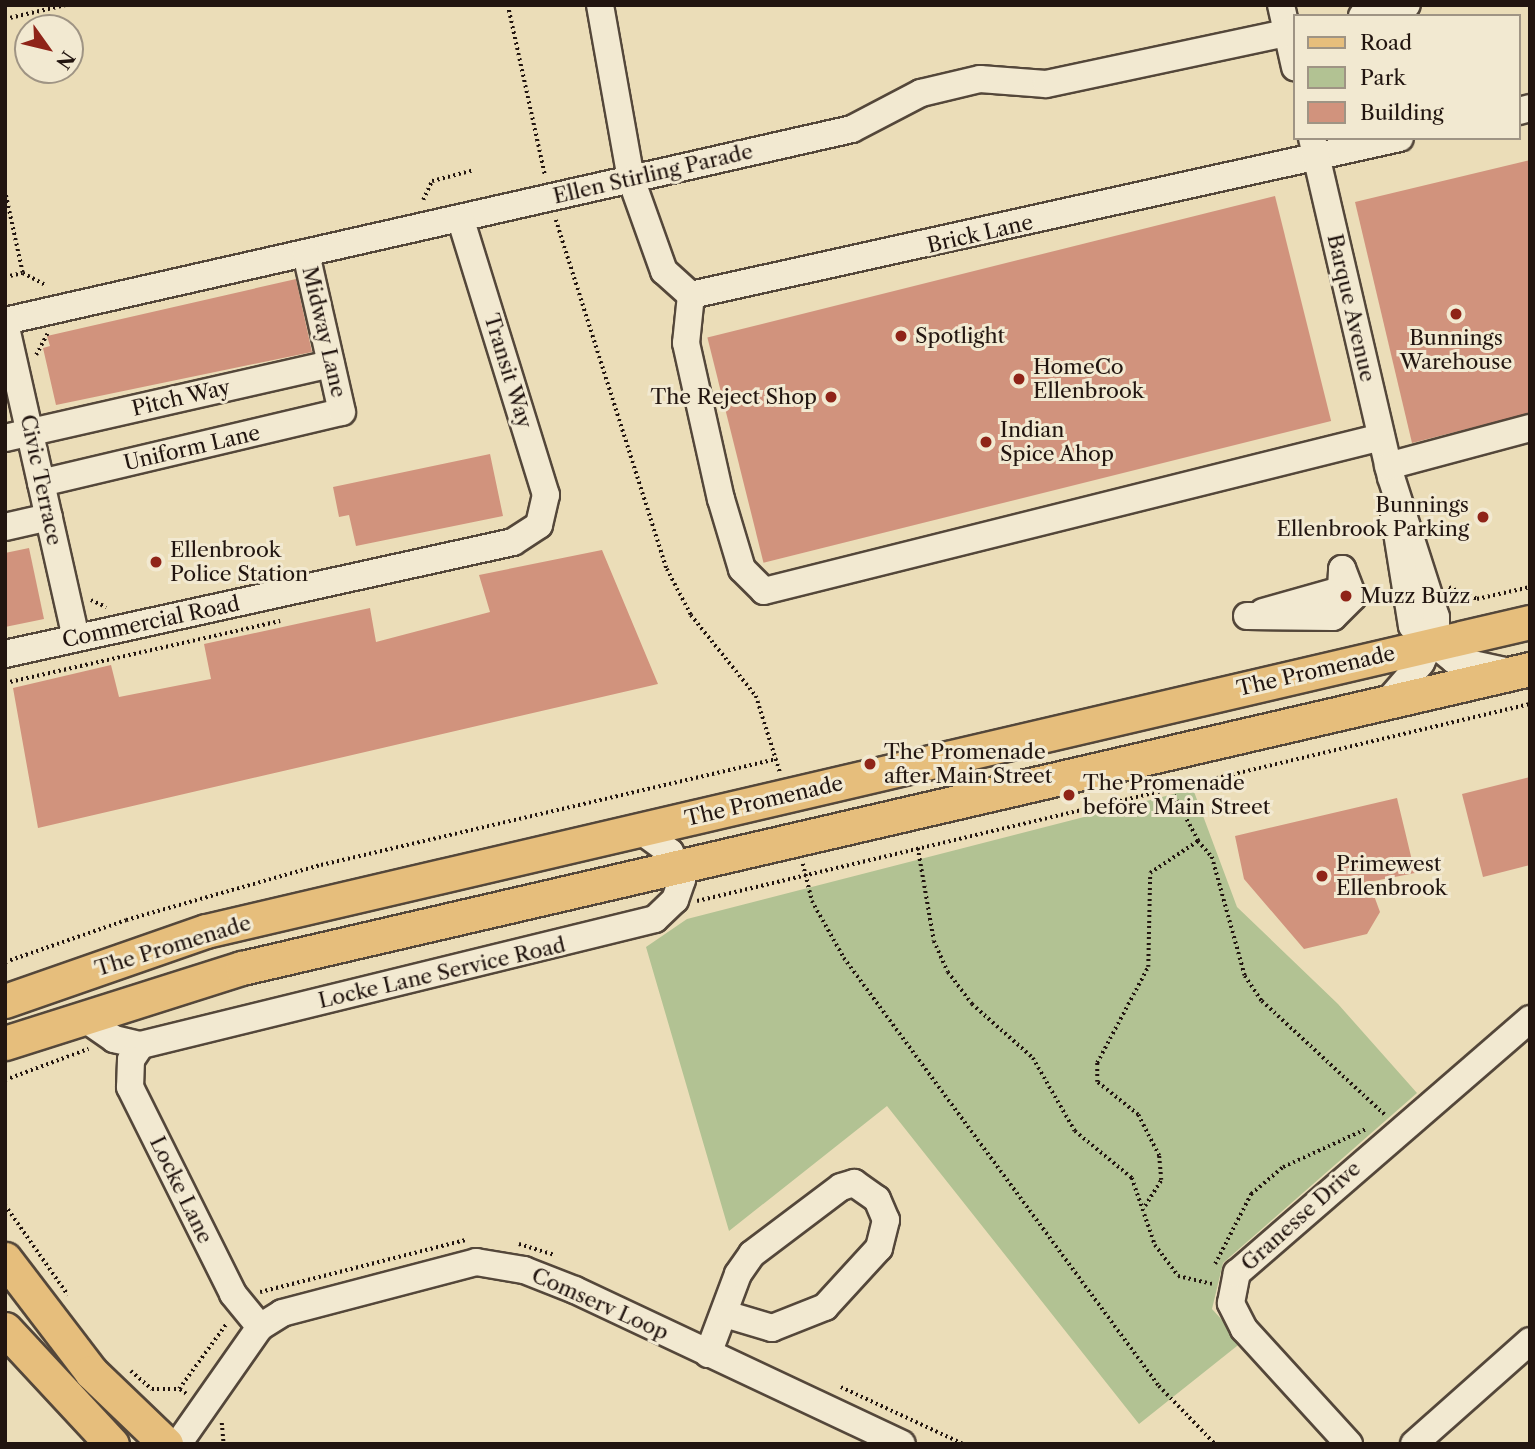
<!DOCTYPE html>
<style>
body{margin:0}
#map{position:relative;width:1535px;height:1449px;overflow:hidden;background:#ebddb8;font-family:"Libre Caslon Text",serif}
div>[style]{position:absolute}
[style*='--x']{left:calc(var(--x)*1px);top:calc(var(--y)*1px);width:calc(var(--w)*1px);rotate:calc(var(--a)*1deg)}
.green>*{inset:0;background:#b2c293}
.building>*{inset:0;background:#d1937d;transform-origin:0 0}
.path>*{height:3.5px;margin-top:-1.75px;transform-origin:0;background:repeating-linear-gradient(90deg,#221510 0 2px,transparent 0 5.5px)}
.roads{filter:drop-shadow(2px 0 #54473a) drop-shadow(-2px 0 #54473a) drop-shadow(0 2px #54473a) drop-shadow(0 -2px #54473a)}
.minor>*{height:26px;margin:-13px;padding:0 13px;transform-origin:13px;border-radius:13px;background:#f2e9d1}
.major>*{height:33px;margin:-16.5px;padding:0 16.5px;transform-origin:16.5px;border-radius:16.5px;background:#e6be7c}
.dots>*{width:19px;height:19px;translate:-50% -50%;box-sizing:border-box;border:4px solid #f2e9d1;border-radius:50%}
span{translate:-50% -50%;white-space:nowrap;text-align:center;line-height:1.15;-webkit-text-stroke:6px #f2e9d1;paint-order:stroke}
.street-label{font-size:21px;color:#221510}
.poi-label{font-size:21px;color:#221510}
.left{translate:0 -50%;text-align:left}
.right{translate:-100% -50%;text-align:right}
.frame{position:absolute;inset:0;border:7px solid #221510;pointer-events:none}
.legend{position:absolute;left:1293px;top:14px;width:228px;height:126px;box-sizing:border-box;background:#f2e9d1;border:2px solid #9f9484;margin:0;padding:9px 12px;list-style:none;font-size:21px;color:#221510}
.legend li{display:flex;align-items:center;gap:14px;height:35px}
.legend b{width:35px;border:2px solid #9f9484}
.north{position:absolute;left:14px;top:14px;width:70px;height:70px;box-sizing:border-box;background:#f2e9d1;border:2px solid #9f9484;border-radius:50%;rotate:124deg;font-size:19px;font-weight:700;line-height:28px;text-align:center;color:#221510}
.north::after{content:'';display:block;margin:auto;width:24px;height:32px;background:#8f2418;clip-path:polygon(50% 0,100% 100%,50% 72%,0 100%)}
</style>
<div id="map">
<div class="green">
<div style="clip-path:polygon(1193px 789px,1237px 907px,1338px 1004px,1417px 1093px,1223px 1263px,1212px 1309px,1242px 1342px,1139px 1424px,887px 1106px,729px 1231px,646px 947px,687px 919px)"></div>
</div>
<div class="building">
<div style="clip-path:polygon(1530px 160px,1530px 413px,1412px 443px,1355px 202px)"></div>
<div style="left:1275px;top:196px;width:232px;height:585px;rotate:76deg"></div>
<div style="clip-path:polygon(296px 279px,312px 352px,56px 405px,43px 348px,50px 346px,47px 336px)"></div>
<div style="clip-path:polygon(490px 454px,503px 516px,356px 546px,349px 515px,339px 517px,333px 487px)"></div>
<div style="clip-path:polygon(29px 548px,44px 619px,5px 627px,5px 553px)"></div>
<div style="clip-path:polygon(602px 550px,658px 684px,38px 828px,13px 688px,111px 665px,119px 697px,211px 679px,204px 644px,370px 608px,376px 642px,490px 612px,479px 575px)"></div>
<div style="clip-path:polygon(1530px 777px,1530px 865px,1483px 877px,1462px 794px)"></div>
<div style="clip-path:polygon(1397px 798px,1415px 873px,1369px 882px,1380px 912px,1367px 934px,1304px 949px,1244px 879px,1235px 836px)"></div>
</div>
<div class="path">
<div style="--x:508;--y:5;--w:174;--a:77.7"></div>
<div style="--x:5;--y:19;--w:62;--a:-13.1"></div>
<div style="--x:5;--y:190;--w:85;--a:77.8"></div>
<div style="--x:23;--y:273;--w:27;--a:28"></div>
<div style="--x:423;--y:200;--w:21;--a:-65"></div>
<div style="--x:432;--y:181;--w:43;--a:-14.7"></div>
<div style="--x:556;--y:220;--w:366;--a:72.4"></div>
<div style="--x:667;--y:569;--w:52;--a:62.4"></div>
<div style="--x:691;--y:615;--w:104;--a:51.3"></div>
<div style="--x:756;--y:696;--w:80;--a:72.5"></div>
<div style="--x:5;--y:277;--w:18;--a:-13"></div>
<div style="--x:36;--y:355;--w:24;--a:-62"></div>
<div style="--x:1449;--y:587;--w:30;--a:23"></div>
<div style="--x:1477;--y:599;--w:54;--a:-12.8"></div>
<div style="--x:91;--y:600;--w:17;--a:25"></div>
<div style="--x:5;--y:683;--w:282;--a:-12.7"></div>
<div style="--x:1198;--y:841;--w:21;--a:49"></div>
<div style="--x:1212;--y:857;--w:123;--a:74.5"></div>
<div style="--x:1245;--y:976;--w:30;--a:56"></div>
<div style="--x:1262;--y:1001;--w:168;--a:42.8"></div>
<div style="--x:918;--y:848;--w:94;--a:80.2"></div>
<div style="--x:934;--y:941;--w:34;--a:66"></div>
<div style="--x:948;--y:972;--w:40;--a:53"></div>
<div style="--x:972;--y:1004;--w:81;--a:41.5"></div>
<div style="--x:1033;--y:1058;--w:84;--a:60.1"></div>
<div style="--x:1075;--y:1131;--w:74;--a:39.5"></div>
<div style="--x:1132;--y:1178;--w:71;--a:71.1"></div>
<div style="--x:1155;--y:1245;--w:39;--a:53"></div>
<div style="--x:1178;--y:1276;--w:35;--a:13"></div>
<div style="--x:803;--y:864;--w:38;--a:76"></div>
<div style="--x:812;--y:901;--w:65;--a:60.7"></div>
<div style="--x:844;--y:958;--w:531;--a:53.65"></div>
<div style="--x:1159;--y:1386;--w:81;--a:46"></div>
<div style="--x:697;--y:901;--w:856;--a:-13.31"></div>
<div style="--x:5;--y:962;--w:128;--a:-19.1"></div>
<div style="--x:126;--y:920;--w:203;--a:-15.8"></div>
<div style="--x:321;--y:865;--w:468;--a:-13.1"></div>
<div style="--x:5;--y:1080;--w:89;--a:-20.5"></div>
<div style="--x:5;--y:1205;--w:110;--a:55"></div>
<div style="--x:1145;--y:1206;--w:31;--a:-58"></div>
<div style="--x:1161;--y:1180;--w:24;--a:-95"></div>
<div style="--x:1159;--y:1156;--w:46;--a:-117.1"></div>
<div style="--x:1138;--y:1115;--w:53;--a:-141.2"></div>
<div style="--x:1097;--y:1082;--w:19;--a:-90"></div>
<div style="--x:1097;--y:1063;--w:109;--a:-62"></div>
<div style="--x:1148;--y:967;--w:94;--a:-88.8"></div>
<div style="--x:1150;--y:873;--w:58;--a:-33.7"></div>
<div style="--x:1198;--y:841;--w:59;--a:-118.3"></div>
<div style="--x:519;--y:1244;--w:37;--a:17"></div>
<div style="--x:1215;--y:1264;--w:79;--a:-62.8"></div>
<div style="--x:1251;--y:1194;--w:42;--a:-40.2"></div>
<div style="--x:1283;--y:1167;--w:91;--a:-24.6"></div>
<div style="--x:260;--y:1292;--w:212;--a:-14.2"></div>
<div style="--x:131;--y:1371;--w:28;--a:41"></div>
<div style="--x:152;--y:1389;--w:27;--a:0"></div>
<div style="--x:841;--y:1387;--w:135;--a:25"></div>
<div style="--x:186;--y:1394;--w:9;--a:-144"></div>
<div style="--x:179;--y:1389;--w:82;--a:-54"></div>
<div style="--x:222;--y:1423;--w:21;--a:85"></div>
</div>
<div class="roads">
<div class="minor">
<div style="--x:600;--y:5;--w:177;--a:79.9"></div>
<div style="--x:631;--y:179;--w:98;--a:70.3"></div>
<div style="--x:664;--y:271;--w:36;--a:42"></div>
<div style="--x:691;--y:295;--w:726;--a:-12.49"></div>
<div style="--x:1281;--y:5;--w:64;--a:77.3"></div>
<div style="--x:1362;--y:16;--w:46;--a:-13.7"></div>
<div style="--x:1519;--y:111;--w:11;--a:-15"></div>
<div style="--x:1312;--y:138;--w:348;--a:76.9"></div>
<div style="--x:1391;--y:477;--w:147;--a:72.2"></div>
<div style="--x:1436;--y:617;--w:15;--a:90"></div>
<div style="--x:1436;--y:632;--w:34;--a:116"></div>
<div style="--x:1421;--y:663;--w:50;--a:131"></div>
<div style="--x:691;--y:295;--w:48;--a:95.9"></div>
<div style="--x:686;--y:343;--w:160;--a:77.4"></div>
<div style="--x:721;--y:499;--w:73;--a:73.3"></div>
<div style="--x:742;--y:569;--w:31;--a:45"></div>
<div style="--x:764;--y:591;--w:636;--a:-14.01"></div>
<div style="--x:5;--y:321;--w:868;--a:-12.77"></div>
<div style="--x:852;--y:129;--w:78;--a:-27.6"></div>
<div style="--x:921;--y:93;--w:61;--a:-13.3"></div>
<div style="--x:980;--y:79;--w:66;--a:4.3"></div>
<div style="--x:1046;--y:84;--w:255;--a:-12"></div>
<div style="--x:5;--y:323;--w:323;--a:77.3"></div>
<div style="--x:5;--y:438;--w:334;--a:-12.8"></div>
<div style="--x:1388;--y:466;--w:147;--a:-15"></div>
<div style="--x:41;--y:483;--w:309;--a:-13.3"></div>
<div style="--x:342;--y:412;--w:163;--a:-102.8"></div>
<div style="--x:1394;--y:514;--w:113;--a:80.9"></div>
<div style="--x:1412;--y:626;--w:54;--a:39"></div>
<div style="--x:1454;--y:660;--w:52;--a:12.2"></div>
<div style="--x:5;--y:527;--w:45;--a:-12.8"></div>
<div style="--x:1263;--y:612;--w:81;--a:-15.8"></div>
<div style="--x:1341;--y:590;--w:21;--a:-87"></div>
<div style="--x:1247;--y:616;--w:86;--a:0.7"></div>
<div style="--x:1333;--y:617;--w:28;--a:-45"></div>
<div style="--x:1353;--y:597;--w:30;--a:-111"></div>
<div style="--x:5;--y:654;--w:520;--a:-12.43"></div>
<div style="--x:513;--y:542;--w:31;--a:-33"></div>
<div style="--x:539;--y:525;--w:31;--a:-77"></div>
<div style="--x:546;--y:495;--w:290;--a:-107.2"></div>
<div style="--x:84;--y:1018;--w:37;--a:35"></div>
<div style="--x:114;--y:1039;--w:28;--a:13"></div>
<div style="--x:141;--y:1045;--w:529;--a:-13.77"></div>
<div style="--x:655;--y:919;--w:28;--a:-44"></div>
<div style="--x:675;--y:900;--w:21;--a:-71"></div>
<div style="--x:682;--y:880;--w:30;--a:-113"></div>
<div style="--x:670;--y:852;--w:37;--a:-144"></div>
<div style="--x:141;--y:1045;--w:18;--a:124"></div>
<div style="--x:131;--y:1060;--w:27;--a:92"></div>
<div style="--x:130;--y:1087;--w:231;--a:63.5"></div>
<div style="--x:233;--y:1294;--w:43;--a:50.7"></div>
<div style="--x:708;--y:1354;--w:85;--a:-69.4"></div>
<div style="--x:738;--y:1274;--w:24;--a:-55"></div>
<div style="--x:752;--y:1254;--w:111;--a:-37"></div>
<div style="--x:841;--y:1187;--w:14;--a:-17"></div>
<div style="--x:854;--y:1183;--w:28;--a:35"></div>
<div style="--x:877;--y:1199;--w:23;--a:67"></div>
<div style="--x:886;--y:1220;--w:29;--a:104"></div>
<div style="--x:879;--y:1248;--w:80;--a:132.5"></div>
<div style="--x:825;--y:1307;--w:57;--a:158.4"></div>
<div style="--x:772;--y:1328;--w:49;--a:-163.4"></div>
<div style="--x:178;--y:1444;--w:143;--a:-55"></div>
<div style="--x:260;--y:1327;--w:26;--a:-32"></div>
<div style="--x:282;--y:1313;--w:201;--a:-14.7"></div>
<div style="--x:476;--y:1262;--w:49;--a:9.5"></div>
<div style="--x:524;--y:1270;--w:55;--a:21.4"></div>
<div style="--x:575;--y:1290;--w:361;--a:25.2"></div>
<div style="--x:1349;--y:1444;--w:156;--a:-132.4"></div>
<div style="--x:1244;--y:1329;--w:29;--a:-117"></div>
<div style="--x:1231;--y:1303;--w:31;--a:-79"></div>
<div style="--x:1237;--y:1273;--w:388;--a:-40.9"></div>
<div style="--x:1414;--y:1444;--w:155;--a:-41.6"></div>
</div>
<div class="major">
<div style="--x:5;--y:1001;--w:213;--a:-19.2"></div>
<div style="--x:206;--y:931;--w:1360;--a:-13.14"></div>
<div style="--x:5;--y:1043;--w:249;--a:-17.6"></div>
<div style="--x:242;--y:968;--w:1322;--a:-13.07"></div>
<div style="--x:5;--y:1259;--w:142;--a:52.7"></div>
<div style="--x:91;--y:1372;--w:104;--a:43.8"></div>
<div style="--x:5;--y:1329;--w:157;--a:47.1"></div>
</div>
</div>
<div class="dots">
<div style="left:1456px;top:314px;background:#8f2418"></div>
<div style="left:901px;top:336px;background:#8f2418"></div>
<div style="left:1019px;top:379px;background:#8f2418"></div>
<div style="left:831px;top:397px;background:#8f2418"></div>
<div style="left:986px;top:442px;background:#8f2418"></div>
<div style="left:1483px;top:517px;background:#8f2418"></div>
<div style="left:156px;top:562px;background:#8f2418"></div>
<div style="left:1346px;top:596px;background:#8f2418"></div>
<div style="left:870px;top:764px;background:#8f2418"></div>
<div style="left:1069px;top:795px;background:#8f2418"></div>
<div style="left:1322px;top:876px;background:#8f2418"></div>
</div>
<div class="street-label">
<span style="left:653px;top:174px;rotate:-13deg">Ellen Stirling Parade</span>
<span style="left:980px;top:234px;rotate:-13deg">Brick Lane</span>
<span style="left:1351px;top:308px;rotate:77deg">Barque Avenue</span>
<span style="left:324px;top:332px;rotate:77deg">Midway Lane</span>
<span style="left:508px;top:371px;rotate:73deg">Transit Way</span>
<span style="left:181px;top:398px;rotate:-13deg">Pitch Way</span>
<span style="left:192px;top:448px;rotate:-13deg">Uniform Lane</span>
<span style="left:41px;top:480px;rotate:78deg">Civic Terrace</span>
<span style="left:151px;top:622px;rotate:-12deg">Commercial Road</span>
<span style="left:1316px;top:671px;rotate:-13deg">The Promenade</span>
<span style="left:764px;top:801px;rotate:-13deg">The Promenade</span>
<span style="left:173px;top:946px;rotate:-17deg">The Promenade</span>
<span style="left:442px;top:973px;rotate:-13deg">Locke Lane Service Road</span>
<span style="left:181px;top:1190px;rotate:64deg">Locke Lane</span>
<span style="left:1301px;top:1216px;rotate:-42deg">Granesse Drive</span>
<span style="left:600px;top:1304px;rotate:24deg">Comserv Loop</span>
</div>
<div class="poi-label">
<span class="left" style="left:915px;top:336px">Spotlight</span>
<span style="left:1456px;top:350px">Bunnings<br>Warehouse</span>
<span class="left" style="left:1033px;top:379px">HomeCo<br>Ellenbrook</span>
<span class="right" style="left:817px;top:397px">The Reject Shop</span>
<span class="left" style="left:1000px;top:442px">Indian<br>Spice Ahop</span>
<span class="right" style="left:1469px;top:517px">Bunnings<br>Ellenbrook Parking</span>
<span class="left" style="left:170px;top:562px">Ellenbrook<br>Police Station</span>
<span class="left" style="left:1360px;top:596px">Muzz Buzz</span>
<span class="left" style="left:884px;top:764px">The Promenade<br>after Main Street</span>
<span class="left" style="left:1083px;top:795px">The Promenade<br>before Main Street</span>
<span class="left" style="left:1336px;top:876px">Primewest<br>Ellenbrook</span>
</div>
<div class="frame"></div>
<ul class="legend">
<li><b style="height:9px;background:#e6be7c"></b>Road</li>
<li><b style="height:19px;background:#b2c293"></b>Park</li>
<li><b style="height:19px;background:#d1937d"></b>Building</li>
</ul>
<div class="north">N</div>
</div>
